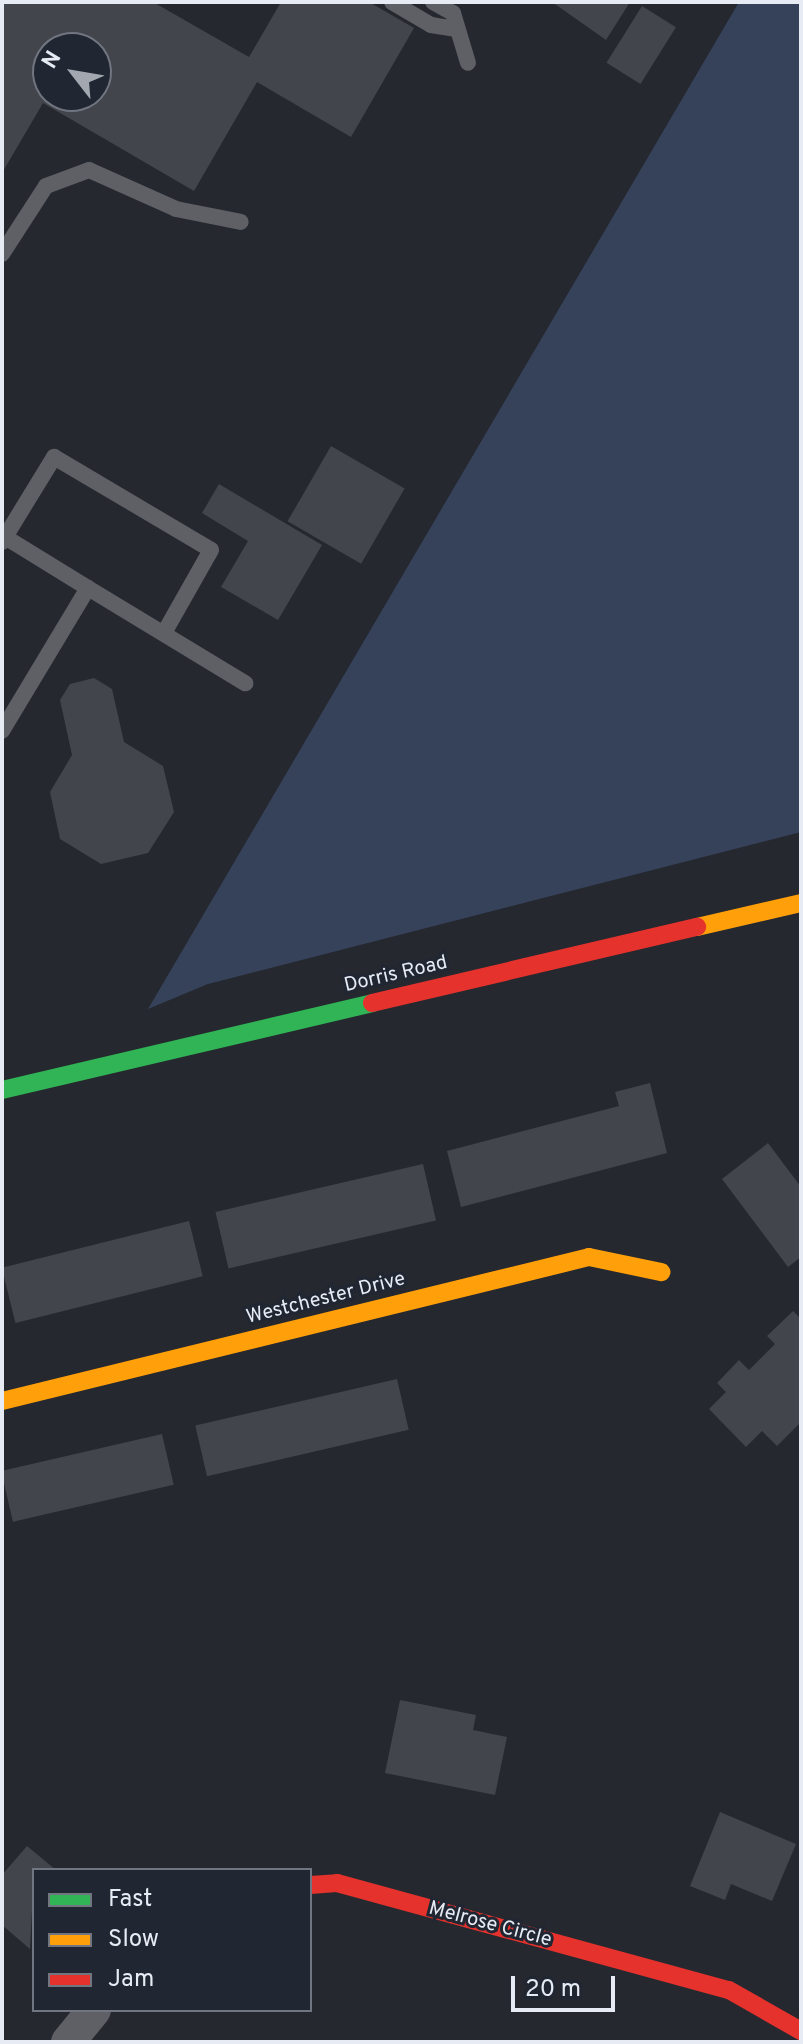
<!DOCTYPE html>
<style>
body{margin:0}
#map{position:relative;width:803px;height:2044px;overflow:hidden;background:#25282f;font-family:Overpass,sans-serif}
div>[style]{position:absolute}
[style*='--x']{left:calc(var(--x)*1px);top:calc(var(--y)*1px);width:calc(var(--w)*1px);rotate:calc(var(--a)*1deg)}
.green>*{inset:0;background:#36415a}
.building>*{inset:0;background:#43454c;transform-origin:0 0}
.lane>*{height:16px;margin:-8px;padding:0 8px;transform-origin:8px;border-radius:8px;background:#5e6066}
.street>*{height:34px;margin:-17px;padding:0 17px;transform-origin:17px;border-radius:17px;background:#5e6066}
.fast>*{height:18px;margin:-9px;padding:0 9px;transform-origin:9px;border-radius:9px;background:#30b455}
.slow>*{height:18px;margin:-9px;padding:0 9px;transform-origin:9px;border-radius:9px;background:#ff9f0a}
.jam>*{height:18px;margin:-9px;padding:0 9px;transform-origin:9px;border-radius:9px;background:#e5322d}
span{translate:-50% -50%;white-space:nowrap;text-align:center;line-height:1.15;-webkit-text-stroke:6px #212633;paint-order:stroke}
.street-label{font-size:20px;color:#e7ebf4}
.frame{position:absolute;inset:0;border:4px solid #e7ebf4;pointer-events:none}
.legend{position:absolute;left:32px;top:1868px;width:280px;height:144px;box-sizing:border-box;background:#212633;border:2px solid #707580;margin:0;padding:10px 14px;list-style:none;font-size:24px;color:#e7ebf4}
.legend li{display:flex;align-items:center;gap:16px;height:40px}
.legend b{width:40px;border:2px solid #707580}
.north{position:absolute;left:32px;top:32px;width:80px;height:80px;box-sizing:border-box;background:#212633;border:2px solid #707580;border-radius:50%;rotate:301deg;font-size:22px;font-weight:700;line-height:32px;text-align:center;color:#e7ebf4}
.north::after{content:'';display:block;margin:auto;width:28px;height:36px;background:#a3a7af;clip-path:polygon(50% 0,100% 100%,50% 72%,0 100%)}
.scale{position:absolute;left:511px;top:1976px;width:104px;height:36px;box-sizing:border-box;border:4px solid #e7ebf4;border-top:0;padding-left:10px;font-size:24px;line-height:28px;white-space:nowrap;color:#e7ebf4;-webkit-text-stroke:6px #212633;paint-order:stroke}
</style>
<div id="map">
<div class="green">
<div style="clip-path:polygon(739px 2px,801px 2px,801px 832px,208px 984px,148px 1009px)"></div>
</div>
<div class="building">
<div style="clip-path:polygon(evenodd,2px 2px,153px 2px,249px 57px,281px 2px,369px 2px,414px 28px,351px 137px,257px 82px,194px 191px,43px 103px,2px 173px,2px 2px,48px 48px,96px 48px,96px 96px,48px 96px,48px 48px)"></div>
<div style="clip-path:polygon(552px 2px,630px 2px,606px 40px)"></div>
<div style="left:642px;top:6px;width:40px;height:67px;rotate:32deg"></div>
<div style="left:331px;top:446px;width:85px;height:87px;rotate:30deg"></div>
<div style="clip-path:polygon(219px 484px,322px 545px,278px 620px,221px 587px,248px 541px,202px 513px)"></div>
<div style="clip-path:polygon(94px 678px,112px 689px,124px 742px,163px 766px,174px 812px,148px 853px,101px 864px,60px 839px,50px 792px,72px 755px,60px 700px,70px 684px)"></div>
<div style="clip-path:polygon(650px 1083px,667px 1153px,461px 1207px,447px 1151px,619px 1106px,615px 1092px)"></div>
<div style="clip-path:polygon(768px 1143px,801px 1187px,801px 1257px,788px 1267px,722px 1179px)"></div>
<div style="left:423px;top:1164px;width:58px;height:213px;rotate:77deg"></div>
<div style="left:189px;top:1221px;width:57px;height:193px;rotate:76deg"></div>
<div style="clip-path:polygon(793px 1311px,801px 1319px,801px 1422px,777px 1446px,762px 1431px,746px 1447px,709px 1409px,726px 1392px,717px 1383px,739px 1360px,749px 1370px,775px 1344px,767px 1336px)"></div>
<div style="left:397px;top:1379px;width:52px;height:207px;rotate:77deg"></div>
<div style="left:162px;top:1434px;width:52px;height:165px;rotate:77deg"></div>
<div style="clip-path:polygon(400px 1700px,476px 1715px,473px 1730px,507px 1737px,495px 1795px,385px 1773px)"></div>
<div style="clip-path:polygon(720px 1812px,796px 1844px,772px 1901px,731px 1884px,725px 1900px,690px 1886px)"></div>
<div style="clip-path:polygon(27px 1846px,56px 1870px,34px 1870px,30px 1949px,2px 1925px,2px 1875px)"></div>
</div>
<div class="lane">
<div style="--x:392;--y:2;--w:45;--a:30.5"></div>
<div style="--x:431;--y:25;--w:26;--a:9"></div>
<div style="--x:433;--y:2;--w:23;--a:29"></div>
<div style="--x:453;--y:13;--w:52;--a:73.3"></div>
<div style="--x:2;--y:254;--w:81;--a:-57.1"></div>
<div style="--x:46;--y:186;--w:46;--a:-20.4"></div>
<div style="--x:89;--y:170;--w:95;--a:24.1"></div>
<div style="--x:176;--y:209;--w:66;--a:11.3"></div>
<div style="--x:5;--y:537;--w:97;--a:31.6"></div>
<div style="--x:2;--y:542;--w:100;--a:-58.5"></div>
<div style="--x:54;--y:457;--w:182;--a:30.6"></div>
<div style="--x:211;--y:550;--w:95;--a:119.5"></div>
<div style="--x:2;--y:731;--w:167;--a:-59"></div>
<div style="--x:88;--y:588;--w:184;--a:31.2"></div>
</div>
<div class="street">
<div style="--x:68;--y:2042;--w:41;--a:-50.9"></div>
</div>
<div class="fast">
<div style="--x:2;--y:1090;--w:380;--a:-13.2"></div>
</div>
<div class="slow">
<div style="--x:697;--y:927;--w:107;--a:-13"></div>
<div style="--x:2;--y:1401;--w:604;--a:-13.78"></div>
<div style="--x:589;--y:1257;--w:74;--a:11.8"></div>
</div>
<div class="jam">
<div style="--x:372;--y:1003;--w:334;--a:-13.2"></div>
<div style="--x:310;--y:1885;--w:27;--a:-4"></div>
<div style="--x:337;--y:1883;--w:406;--a:15.3"></div>
<div style="--x:729;--y:1990;--w:83;--a:29.7"></div>
</div>
<div class="street-label">
<span style="left:396px;top:975px;rotate:-13deg">Dorris Road</span>
<span style="left:326px;top:1299px;rotate:-14deg">Westchester Drive</span>
<span style="left:490px;top:1925px;rotate:15deg">Melrose Circle</span>
</div>
<div class="frame"></div>
<ul class="legend">
<li><b style="height:10px;background:#30b455"></b>Fast</li>
<li><b style="height:10px;background:#ff9f0a"></b>Slow</li>
<li><b style="height:10px;background:#e5322d"></b>Jam</li>
</ul>
<div class="north">N</div>
<div class="scale">20 m</div>
</div>
